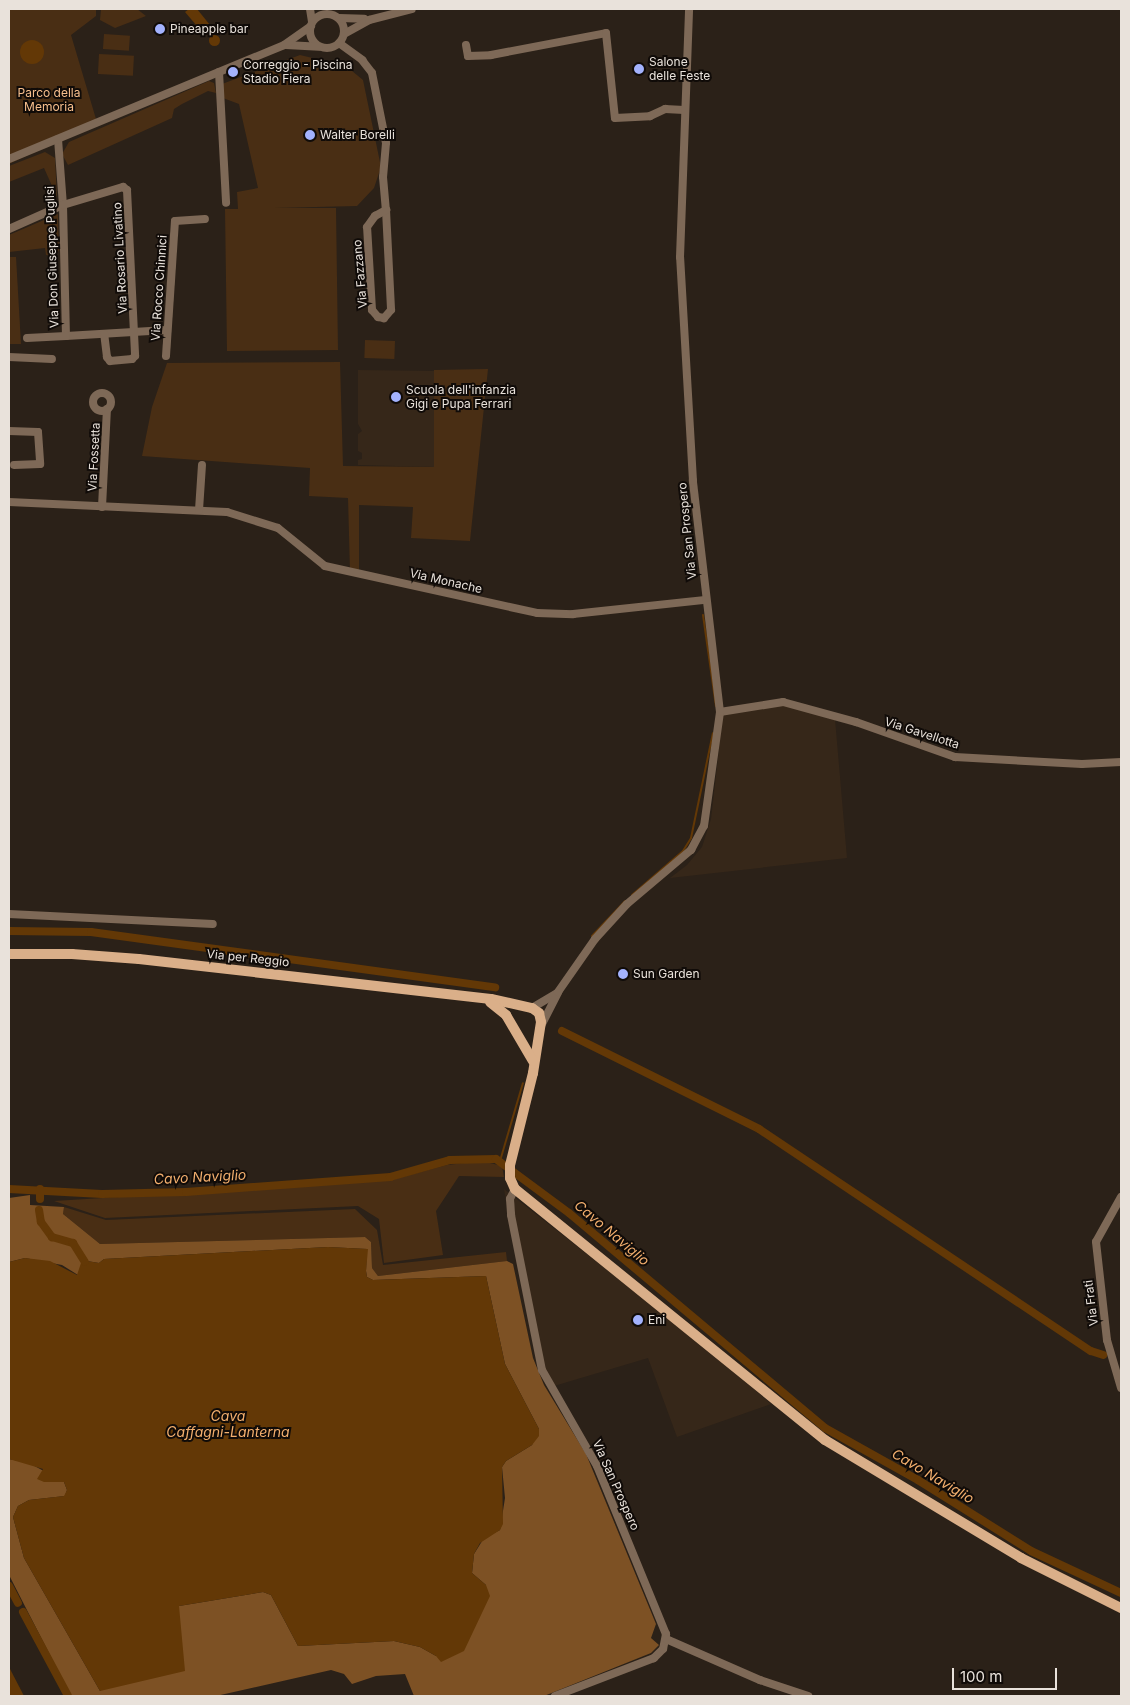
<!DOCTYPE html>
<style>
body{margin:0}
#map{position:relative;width:1130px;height:1705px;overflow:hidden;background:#2b2118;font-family:Inter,sans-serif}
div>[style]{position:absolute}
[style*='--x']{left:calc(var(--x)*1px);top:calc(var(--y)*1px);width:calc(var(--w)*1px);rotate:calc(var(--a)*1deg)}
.built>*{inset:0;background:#362719}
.green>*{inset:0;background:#492e14;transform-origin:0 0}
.forest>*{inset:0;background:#7d5124}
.water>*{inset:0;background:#633806}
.round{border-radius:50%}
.stream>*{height:2px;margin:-1px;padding:0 1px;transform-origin:1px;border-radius:1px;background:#633806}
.canal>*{height:8px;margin:-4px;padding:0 4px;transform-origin:4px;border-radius:4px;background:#633806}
.minor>*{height:8px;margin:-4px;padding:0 4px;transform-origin:4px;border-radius:4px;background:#7e6957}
.minor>.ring{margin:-4px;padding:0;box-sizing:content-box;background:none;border:8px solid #7e6957;border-radius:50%}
.major>*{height:10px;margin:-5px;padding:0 5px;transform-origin:5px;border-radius:5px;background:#daaf89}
.dots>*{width:14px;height:14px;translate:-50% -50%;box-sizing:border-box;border:2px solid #100b08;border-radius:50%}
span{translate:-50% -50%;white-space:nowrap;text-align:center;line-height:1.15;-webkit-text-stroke:4px #100b08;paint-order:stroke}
.poi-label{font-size:12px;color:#e9e2db}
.left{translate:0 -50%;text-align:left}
.park-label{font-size:12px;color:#f7bf8d}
.street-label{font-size:12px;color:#e9e2db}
.water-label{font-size:14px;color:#f3af6e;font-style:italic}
.frame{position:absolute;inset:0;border:10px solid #e9e2db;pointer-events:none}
.scale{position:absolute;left:952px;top:1668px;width:105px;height:22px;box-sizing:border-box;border:2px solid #e9e2db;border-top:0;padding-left:6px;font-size:15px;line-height:18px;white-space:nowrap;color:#e9e2db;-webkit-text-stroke:4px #100b08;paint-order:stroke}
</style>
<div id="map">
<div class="built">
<div style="clip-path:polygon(358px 370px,434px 371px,434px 467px,358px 465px,358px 460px,362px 459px,362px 453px,358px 451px,358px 434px,362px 431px,358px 424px)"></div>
<div style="clip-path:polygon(791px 703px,835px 719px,847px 858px,670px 878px,687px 865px,702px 847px,711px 819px,719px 749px,718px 712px)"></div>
<div style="clip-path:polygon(504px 1189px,722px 1360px,771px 1404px,677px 1437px,648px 1358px,554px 1386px,545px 1368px,514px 1246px)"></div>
</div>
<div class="green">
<div style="clip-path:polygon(9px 9px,96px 9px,96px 16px,71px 35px,96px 119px,61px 140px,9px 164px)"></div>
<div style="clip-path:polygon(101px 9px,137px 9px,146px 16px,115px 28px,100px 20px)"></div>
<div style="left:104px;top:34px;width:26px;height:15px;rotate:4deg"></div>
<div style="left:99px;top:54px;width:35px;height:20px;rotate:3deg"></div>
<div style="clip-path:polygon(300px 55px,346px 66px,363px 80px,381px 167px,374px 188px,357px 206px,274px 208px,336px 208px,338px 350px,227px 351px,225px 209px,238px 209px,237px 192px,258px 188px,239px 104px,223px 98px,222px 84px)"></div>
<div style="clip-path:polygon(209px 81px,214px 83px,216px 93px,208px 91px,182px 104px,174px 109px,172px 118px,68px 165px,62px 154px,69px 142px)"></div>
<div style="clip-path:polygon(45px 152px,55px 158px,57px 197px,44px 168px,9px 182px,9px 166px)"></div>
<div style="clip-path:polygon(58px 214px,59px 251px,55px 254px,46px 255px,45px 248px,9px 252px,9px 235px)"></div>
<div style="clip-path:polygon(9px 257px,16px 257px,21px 344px,9px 344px)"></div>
<div style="left:365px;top:340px;width:30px;height:18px;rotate:2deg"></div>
<div style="clip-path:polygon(340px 362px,343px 466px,434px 467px,434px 370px,488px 369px,470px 541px,411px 538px,413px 507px,359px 505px,359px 572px,350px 571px,348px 498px,309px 496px,310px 468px,142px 456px,152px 407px,167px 363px)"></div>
<div style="clip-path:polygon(482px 1161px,502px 1166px,504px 1177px,459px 1176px,436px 1211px,443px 1255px,384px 1263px,379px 1219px,358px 1206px,105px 1218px,54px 1201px,391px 1180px,447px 1165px)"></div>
<div style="clip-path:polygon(64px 1207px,106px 1220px,355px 1209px,377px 1230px,383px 1265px,506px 1252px,507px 1261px,378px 1276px,372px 1268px,371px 1242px,365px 1237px,100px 1244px,63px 1214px)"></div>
</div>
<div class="forest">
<div style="clip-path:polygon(30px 1195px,30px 1205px,64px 1207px,63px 1214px,100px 1244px,365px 1237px,371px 1242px,372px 1268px,378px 1276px,507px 1261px,513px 1264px,533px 1358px,544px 1385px,586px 1454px,656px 1624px,651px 1638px,659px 1645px,651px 1653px,544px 1696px,414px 1696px,405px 1674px,376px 1676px,352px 1684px,344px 1674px,331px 1670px,216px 1696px,71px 1696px,9px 1575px,9px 1459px,29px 1463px,64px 1482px,67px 1490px,65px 1496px,29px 1500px,18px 1506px,13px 1517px,24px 1558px,100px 1691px,179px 1606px,263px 1592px,271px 1595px,298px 1646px,394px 1641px,420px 1647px,436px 1656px,486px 1585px,472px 1573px,474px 1554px,484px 1538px,500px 1530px,505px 1498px,502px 1467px,506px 1461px,532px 1445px,539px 1429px,505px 1364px,486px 1276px,373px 1280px,367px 1277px,366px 1271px,367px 1249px,328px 1247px,104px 1259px,99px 1263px,87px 1261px,78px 1275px,62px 1265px,25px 1258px,9px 1262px,9px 1198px)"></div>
</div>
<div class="water">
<div style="clip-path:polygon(189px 9px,197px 9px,210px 25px,202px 32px,185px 12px)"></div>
<div class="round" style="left:208.5px;top:34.5px;width:11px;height:11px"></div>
<div class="round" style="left:20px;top:40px;width:24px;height:24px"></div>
<div style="clip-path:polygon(328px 1247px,368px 1249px,366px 1271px,367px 1277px,373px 1280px,486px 1276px,505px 1364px,539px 1429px,539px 1436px,532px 1445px,506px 1461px,502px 1467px,503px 1524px,500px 1530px,480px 1543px,474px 1554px,472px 1573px,486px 1585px,490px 1596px,464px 1651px,441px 1662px,436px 1656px,420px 1647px,394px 1641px,298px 1646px,271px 1595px,263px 1592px,179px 1606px,185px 1671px,100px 1691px,24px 1558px,13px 1517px,18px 1506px,29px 1500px,64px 1496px,67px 1490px,64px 1482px,44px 1482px,37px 1479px,43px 1469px,9px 1459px,9px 1262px,25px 1258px,50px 1261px,77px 1275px,81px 1263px,87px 1261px,99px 1263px,104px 1259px)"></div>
<div style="clip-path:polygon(9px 1667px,24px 1696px,9px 1696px)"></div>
</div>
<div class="stream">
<div style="--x:703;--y:615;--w:92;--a:81.9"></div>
<div style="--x:632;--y:895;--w:67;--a:-40.8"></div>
<div style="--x:683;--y:851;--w:15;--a:-58"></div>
<div style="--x:691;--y:838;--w:107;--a:-78.2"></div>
<div style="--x:592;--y:936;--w:48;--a:-46.7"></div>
<div style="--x:500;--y:1161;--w:81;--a:-73.6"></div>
</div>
<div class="canal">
<div style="--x:9;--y:931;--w:82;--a:0.7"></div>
<div style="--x:91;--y:932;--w:408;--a:7.8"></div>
<div style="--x:562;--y:1031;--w:220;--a:26.4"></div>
<div style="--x:759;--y:1129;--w:399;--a:33.8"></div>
<div style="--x:1091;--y:1351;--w:13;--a:18"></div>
<div style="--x:9;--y:1189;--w:93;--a:3.1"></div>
<div style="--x:102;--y:1194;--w:84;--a:-1.4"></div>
<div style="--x:186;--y:1192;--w:205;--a:-4.2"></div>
<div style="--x:390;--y:1177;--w:62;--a:-15.8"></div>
<div style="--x:450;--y:1160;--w:46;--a:-1.2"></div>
<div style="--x:496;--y:1159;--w:91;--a:36.5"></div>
<div style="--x:569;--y:1213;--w:334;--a:40"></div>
<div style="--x:825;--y:1428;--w:107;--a:29.2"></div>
<div style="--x:918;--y:1480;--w:133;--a:32.1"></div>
<div style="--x:1031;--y:1551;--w:99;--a:25"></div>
<div style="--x:40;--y:1199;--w:10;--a:-90"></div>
<div style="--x:39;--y:1210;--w:12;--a:81"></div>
<div style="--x:41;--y:1222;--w:19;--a:54"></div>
<div style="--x:52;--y:1237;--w:22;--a:16"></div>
<div style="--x:73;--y:1243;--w:22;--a:58"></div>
<div style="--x:9;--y:1586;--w:19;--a:62"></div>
<div style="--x:23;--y:1612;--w:95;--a:61.8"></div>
</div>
<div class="minor">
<div style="--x:310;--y:9;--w:13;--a:81"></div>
<div class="ring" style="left:310px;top:14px;width:26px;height:26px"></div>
<div style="--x:339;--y:18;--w:25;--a:2"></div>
<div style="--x:344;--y:34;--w:29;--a:-29"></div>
<div style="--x:369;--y:20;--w:44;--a:-14.3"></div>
<div style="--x:339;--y:43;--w:29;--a:36"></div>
<div style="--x:362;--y:60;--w:16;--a:52"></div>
<div style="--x:372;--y:73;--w:71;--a:78.7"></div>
<div style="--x:386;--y:143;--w:34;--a:95"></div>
<div style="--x:383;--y:177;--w:33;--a:85"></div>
<div style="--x:386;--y:210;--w:100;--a:87.1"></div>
<div style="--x:391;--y:310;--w:11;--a:131"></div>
<div style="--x:384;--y:318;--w:6;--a:-171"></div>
<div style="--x:378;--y:317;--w:9;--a:-131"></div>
<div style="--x:372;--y:310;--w:83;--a:-93.4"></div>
<div style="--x:367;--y:227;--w:14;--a:-54"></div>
<div style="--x:375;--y:216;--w:13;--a:-29"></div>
<div style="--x:286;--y:45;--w:33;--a:3"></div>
<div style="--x:466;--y:45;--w:11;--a:80"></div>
<div style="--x:468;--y:56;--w:23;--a:-2"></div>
<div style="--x:491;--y:55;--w:117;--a:-10.8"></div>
<div style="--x:606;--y:33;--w:85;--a:84"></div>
<div style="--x:615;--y:118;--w:35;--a:-3"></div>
<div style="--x:650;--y:116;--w:17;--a:-25"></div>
<div style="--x:665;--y:109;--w:19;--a:3"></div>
<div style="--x:219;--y:72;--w:131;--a:86.9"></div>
<div style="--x:58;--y:139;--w:66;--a:85.7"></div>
<div style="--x:63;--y:205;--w:131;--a:88.7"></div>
<div style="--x:66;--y:336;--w:101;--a:-3.4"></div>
<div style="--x:9;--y:159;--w:298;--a:-22.5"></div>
<div style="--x:284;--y:45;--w:33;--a:-35"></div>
<div style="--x:9;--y:229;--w:59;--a:-24"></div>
<div style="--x:63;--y:205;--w:63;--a:-16.7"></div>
<div style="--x:123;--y:187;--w:5;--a:37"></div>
<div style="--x:127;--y:190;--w:166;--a:87.2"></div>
<div style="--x:135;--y:356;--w:4;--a:135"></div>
<div style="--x:132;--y:359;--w:22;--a:175"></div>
<div style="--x:110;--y:361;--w:5;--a:-127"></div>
<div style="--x:107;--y:357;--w:23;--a:-97"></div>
<div style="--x:27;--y:338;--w:39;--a:-3"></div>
<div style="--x:166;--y:356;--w:135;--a:-86.2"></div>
<div style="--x:175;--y:221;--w:30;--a:-4"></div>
<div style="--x:9;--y:357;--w:43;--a:2.7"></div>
<div class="ring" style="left:93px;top:393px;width:10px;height:10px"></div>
<div style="--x:9;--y:431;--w:29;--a:2"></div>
<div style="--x:38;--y:432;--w:32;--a:86"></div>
<div style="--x:40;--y:464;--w:26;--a:178"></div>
<div style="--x:9;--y:502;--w:218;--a:2.6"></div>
<div style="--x:227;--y:512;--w:53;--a:17.4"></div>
<div style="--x:278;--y:528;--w:60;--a:39"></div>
<div style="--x:325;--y:566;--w:217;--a:12.5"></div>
<div style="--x:537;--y:613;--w:36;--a:2"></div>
<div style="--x:573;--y:614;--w:133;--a:-6.1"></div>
<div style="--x:102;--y:507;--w:98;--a:-87.1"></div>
<div style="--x:199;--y:510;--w:45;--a:-86.2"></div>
<div style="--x:720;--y:712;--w:64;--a:-9"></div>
<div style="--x:783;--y:702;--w:76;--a:15.3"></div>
<div style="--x:856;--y:722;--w:105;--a:19.5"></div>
<div style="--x:955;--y:757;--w:127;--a:3.2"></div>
<div style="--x:1082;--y:764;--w:39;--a:-3"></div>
<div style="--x:9;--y:914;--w:204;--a:2.8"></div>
<div style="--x:532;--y:1008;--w:29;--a:-31"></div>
<div style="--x:541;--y:1026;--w:38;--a:-63"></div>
<div style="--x:558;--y:992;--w:65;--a:-55.1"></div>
<div style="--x:595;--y:939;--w:47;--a:-47.6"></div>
<div style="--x:627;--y:904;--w:84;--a:-40.2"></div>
<div style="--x:691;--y:850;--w:27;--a:-62"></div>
<div style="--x:704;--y:826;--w:115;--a:-82"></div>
<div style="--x:720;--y:712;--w:233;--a:-96.7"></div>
<div style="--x:693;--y:481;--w:224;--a:-93.3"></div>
<div style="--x:680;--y:257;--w:248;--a:-87.9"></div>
<div style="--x:515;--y:1189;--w:11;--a:117"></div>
<div style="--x:510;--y:1199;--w:16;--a:86"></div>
<div style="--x:511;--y:1215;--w:158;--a:78.7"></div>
<div style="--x:542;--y:1370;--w:111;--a:60.2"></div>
<div style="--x:597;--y:1466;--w:182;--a:67.7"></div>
<div style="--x:666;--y:1634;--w:15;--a:101"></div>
<div style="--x:663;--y:1649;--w:13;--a:135"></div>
<div style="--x:654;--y:1658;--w:106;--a:159"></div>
<div style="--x:1121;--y:1197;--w:51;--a:119.1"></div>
<div style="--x:1096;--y:1242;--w:99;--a:83.6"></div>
<div style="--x:1107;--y:1340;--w:50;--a:73.7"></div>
<div style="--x:666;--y:1639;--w:103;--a:23.6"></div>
<div style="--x:760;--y:1680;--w:51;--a:18.4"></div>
</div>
<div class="major">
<div style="--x:9;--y:954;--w:63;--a:0"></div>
<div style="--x:72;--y:954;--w:67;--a:4.3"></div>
<div style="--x:139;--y:959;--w:354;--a:6.5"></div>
<div style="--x:491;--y:999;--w:42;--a:12.4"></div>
<div style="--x:532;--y:1008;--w:9;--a:36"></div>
<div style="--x:539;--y:1013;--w:9;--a:77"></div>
<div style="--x:541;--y:1022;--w:52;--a:98.9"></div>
<div style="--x:533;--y:1073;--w:95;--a:104"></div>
<div style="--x:510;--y:1165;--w:13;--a:90"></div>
<div style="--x:510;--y:1178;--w:12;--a:66"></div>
<div style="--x:515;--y:1189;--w:399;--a:39"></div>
<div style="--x:825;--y:1440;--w:229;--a:31"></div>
<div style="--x:1021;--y:1558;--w:112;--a:26.6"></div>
<div style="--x:490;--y:1002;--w:21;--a:39"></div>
<div style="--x:506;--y:1015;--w:53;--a:59.6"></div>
</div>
<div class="dots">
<div style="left:160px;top:29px;background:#a3b2fd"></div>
<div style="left:639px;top:69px;background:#a3b2fd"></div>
<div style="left:233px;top:72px;background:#a3b2fd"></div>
<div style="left:310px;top:135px;background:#a3b2fd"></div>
<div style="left:396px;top:397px;background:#a3b2fd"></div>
<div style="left:623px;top:974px;background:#a3b2fd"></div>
<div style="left:638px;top:1320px;background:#a3b2fd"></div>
</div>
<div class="poi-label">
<span class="left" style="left:170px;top:29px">Pineapple bar</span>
<span class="left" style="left:649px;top:69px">Salone<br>delle Feste</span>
<span class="left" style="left:243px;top:72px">Correggio - Piscina<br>Stadio Fiera</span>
<span class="left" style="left:320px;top:135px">Walter Borelli</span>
<span class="left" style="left:406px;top:397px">Scuola dell'infanzia<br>Gigi e Pupa Ferrari</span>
<span class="left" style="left:633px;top:974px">Sun Garden</span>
<span class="left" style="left:648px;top:1320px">Eni</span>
</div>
<div class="park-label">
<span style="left:49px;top:100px">Parco della<br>Memoria</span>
</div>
<div class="street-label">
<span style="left:52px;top:257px;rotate:-92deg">Via Don Giuseppe Puglisi</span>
<span style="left:120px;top:258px;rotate:-93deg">Via Rosario Livatino</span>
<span style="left:360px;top:274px;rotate:-95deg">Via Fazzano</span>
<span style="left:159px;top:288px;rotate:-86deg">Via Rocco Chinnici</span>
<span style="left:94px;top:457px;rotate:-87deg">Via Fossetta</span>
<span style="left:687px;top:531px;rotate:-96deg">Via San Prospero</span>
<span style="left:446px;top:581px;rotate:13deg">Via Monache</span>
<span style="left:922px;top:733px;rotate:18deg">Via Gavellotta</span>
<span style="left:248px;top:958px;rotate:6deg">Via per Reggio</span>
<span style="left:1091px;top:1303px;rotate:-97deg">Via Frati</span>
<span style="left:616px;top:1485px;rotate:66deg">Via San Prospero</span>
</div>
<div class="water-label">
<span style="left:200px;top:1177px;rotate:-3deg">Cavo Naviglio</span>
<span style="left:612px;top:1233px;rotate:40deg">Cavo Naviglio</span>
<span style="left:228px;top:1424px">Cava<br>Caffagni-Lanterna</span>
<span style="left:933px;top:1476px;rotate:31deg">Cavo Naviglio</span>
</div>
<div class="frame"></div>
<div class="scale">100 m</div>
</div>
